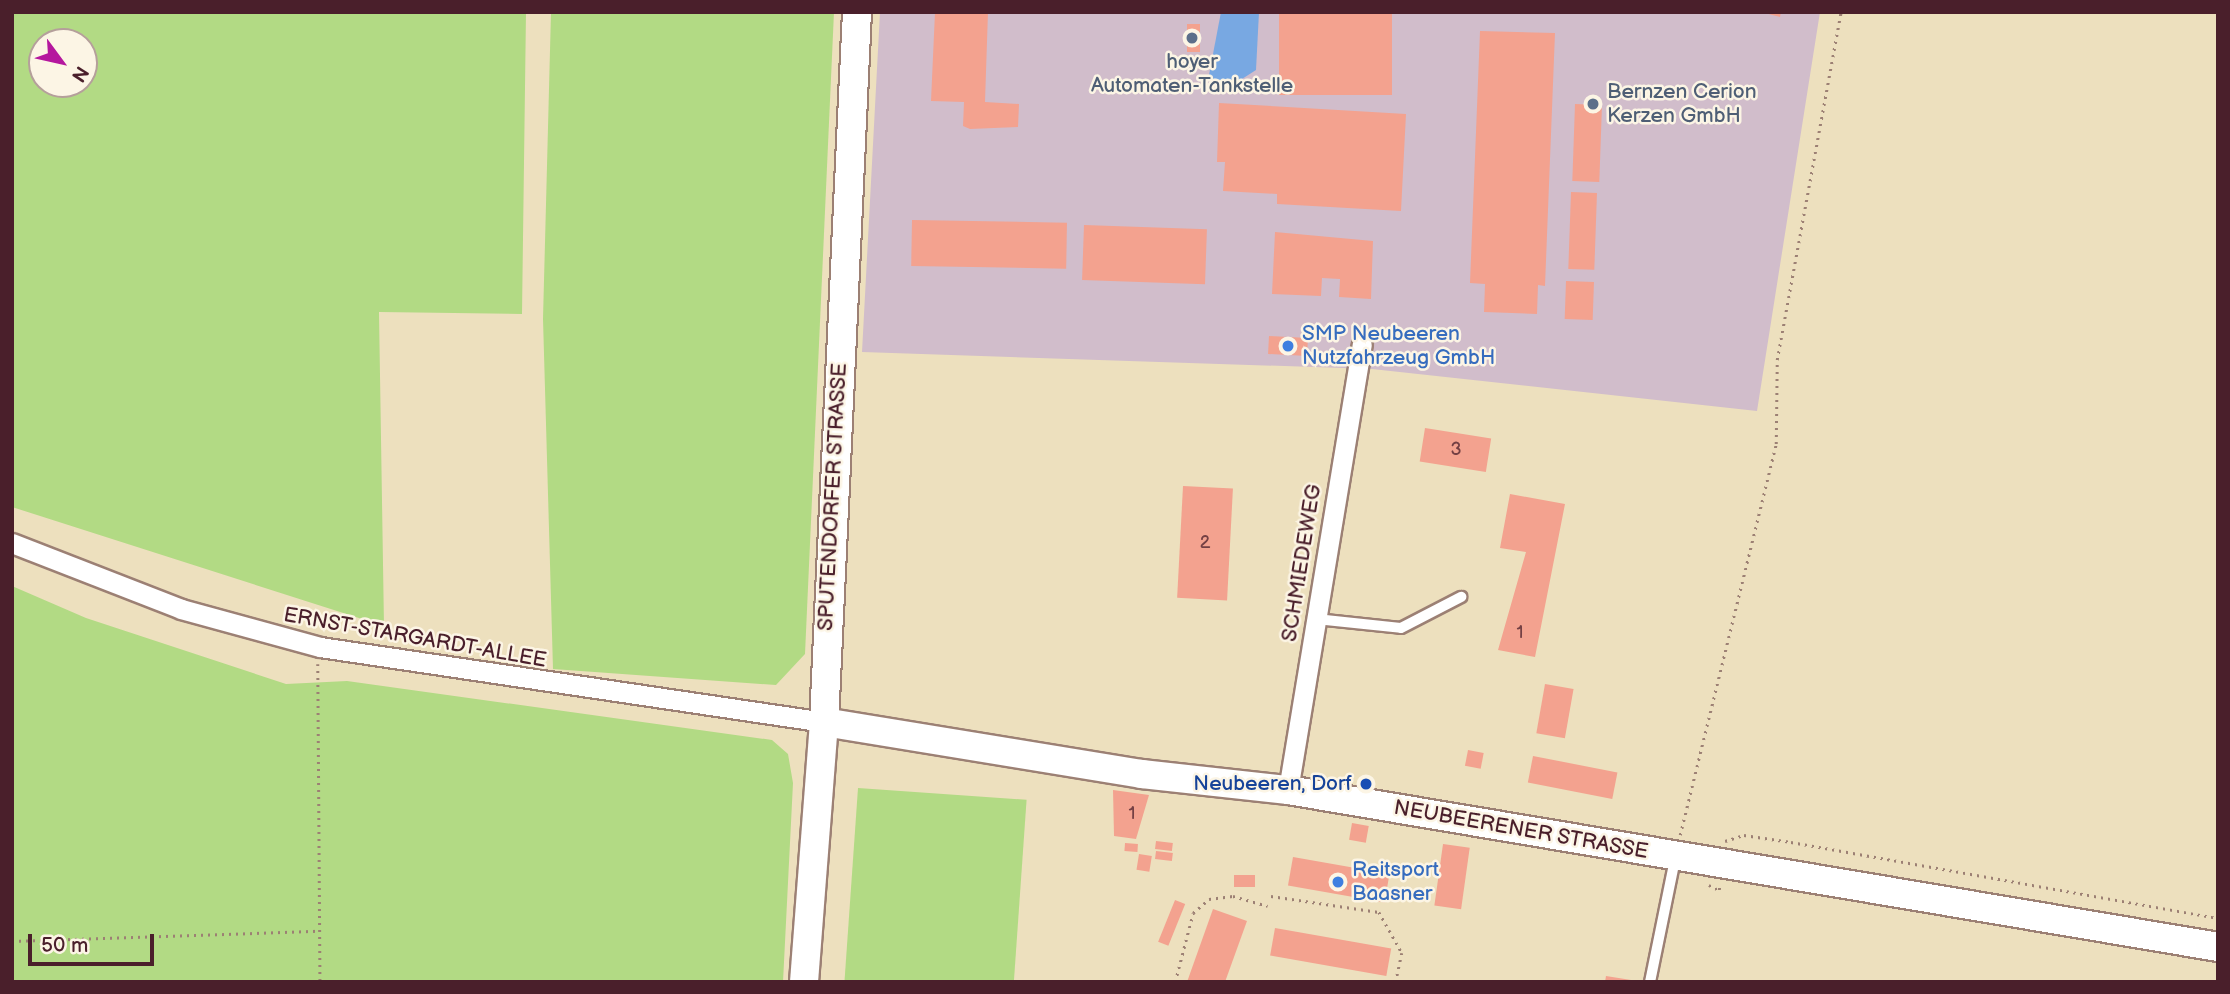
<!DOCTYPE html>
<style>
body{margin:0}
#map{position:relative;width:2230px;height:994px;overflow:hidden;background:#ede0be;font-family:"Balsamiq Sans",sans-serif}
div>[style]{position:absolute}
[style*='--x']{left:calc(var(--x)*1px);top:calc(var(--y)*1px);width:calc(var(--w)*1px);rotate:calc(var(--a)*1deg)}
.industrial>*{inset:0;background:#d1bdcb}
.green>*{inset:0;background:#b2da84;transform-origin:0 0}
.water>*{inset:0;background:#78a8e2}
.building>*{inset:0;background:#f3a28f;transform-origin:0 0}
.path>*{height:2.5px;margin-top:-1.25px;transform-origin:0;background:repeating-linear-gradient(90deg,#9c8074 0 2px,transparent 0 7px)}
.roads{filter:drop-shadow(2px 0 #9c8074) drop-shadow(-2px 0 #9c8074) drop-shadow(0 2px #9c8074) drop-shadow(0 -2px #9c8074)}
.lane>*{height:10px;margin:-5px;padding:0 5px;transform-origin:5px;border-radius:5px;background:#fff}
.street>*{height:19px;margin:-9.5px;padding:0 9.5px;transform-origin:9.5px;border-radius:9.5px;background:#fff}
.secondary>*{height:28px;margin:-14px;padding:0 14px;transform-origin:14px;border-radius:14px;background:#fff}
.dots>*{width:19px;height:19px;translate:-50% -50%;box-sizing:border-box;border:4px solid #fcf5e5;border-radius:50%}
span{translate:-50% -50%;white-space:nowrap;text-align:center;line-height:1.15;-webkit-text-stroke:5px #fcf5e5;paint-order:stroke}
.number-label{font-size:18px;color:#744044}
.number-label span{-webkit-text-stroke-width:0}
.service-label{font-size:21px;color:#4e5e75}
.left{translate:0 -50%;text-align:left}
.shop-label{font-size:21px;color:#366cbe}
.street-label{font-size:21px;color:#4a1f2b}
.transit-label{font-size:21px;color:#164399}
.right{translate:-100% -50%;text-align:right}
.frame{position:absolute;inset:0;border:14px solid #4a1f2b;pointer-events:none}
.north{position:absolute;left:28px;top:28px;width:70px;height:70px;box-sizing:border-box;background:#fcf5e5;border:2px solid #b59f9b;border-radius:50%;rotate:123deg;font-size:19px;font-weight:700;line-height:28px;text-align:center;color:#4a1f2b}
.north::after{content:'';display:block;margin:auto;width:24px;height:32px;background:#b5179e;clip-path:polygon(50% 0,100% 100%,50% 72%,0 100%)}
.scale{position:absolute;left:28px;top:934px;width:126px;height:32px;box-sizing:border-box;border:4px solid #4a1f2b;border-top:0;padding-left:9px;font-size:21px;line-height:24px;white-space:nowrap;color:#4a1f2b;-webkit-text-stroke:5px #fcf5e5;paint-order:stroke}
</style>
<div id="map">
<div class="industrial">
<div style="clip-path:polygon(880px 12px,1820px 12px,1757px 411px,1372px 369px,862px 352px)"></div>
</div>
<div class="green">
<div style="clip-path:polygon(evenodd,12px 12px,526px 12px,522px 314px,379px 312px,384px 626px,12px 507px,12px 12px,42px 42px,84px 42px,84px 84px,42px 84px,42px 42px)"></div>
<div style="clip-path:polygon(551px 12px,834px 12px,805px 654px,776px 685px,553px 669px,543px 319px)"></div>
<div style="clip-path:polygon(12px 586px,86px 618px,286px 684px,347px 681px,772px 740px,788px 754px,793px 783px,783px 982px,12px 982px)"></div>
<div style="left:858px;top:788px;width:169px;height:195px;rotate:4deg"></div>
</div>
<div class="water">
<div style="clip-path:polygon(1221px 12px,1259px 12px,1256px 70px,1231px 86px,1218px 85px,1209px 75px)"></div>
</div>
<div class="building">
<div style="clip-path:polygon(935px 12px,988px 12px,985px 102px,1019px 104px,1018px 127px,970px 129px,963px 126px,964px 102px,931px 101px)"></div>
<div style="left:1279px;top:12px;width:113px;height:83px"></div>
<div style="clip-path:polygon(1761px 12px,1781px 12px,1780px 17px)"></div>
<div style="left:1187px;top:24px;width:13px;height:28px"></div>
<div style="clip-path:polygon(1480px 31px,1555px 33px,1545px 286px,1538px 285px,1537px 314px,1484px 312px,1485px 284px,1470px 283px)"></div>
<div style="clip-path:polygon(1219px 103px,1406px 114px,1401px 211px,1277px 204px,1277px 194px,1223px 191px,1225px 162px,1217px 162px)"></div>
<div style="left:1575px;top:104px;width:27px;height:77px;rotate:2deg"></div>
<div style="left:1571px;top:192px;width:26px;height:77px;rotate:2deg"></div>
<div style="left:912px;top:220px;width:155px;height:46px;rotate:1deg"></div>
<div style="left:1084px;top:225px;width:123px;height:55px;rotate:2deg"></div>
<div style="clip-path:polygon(1275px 232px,1373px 241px,1371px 299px,1339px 297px,1340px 279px,1322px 278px,1321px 296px,1272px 294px)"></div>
<div style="left:1566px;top:281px;width:28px;height:38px;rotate:2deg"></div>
<div style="left:1269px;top:336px;width:39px;height:18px;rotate:3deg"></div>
<div style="left:1425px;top:428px;width:67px;height:34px;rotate:9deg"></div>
<div style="left:1183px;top:486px;width:50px;height:112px;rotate:3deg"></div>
<div style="clip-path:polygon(1510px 494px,1565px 504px,1535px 657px,1498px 650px,1526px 552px,1500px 548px)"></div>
<div style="left:1545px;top:684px;width:29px;height:50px;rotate:10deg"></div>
<div style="left:1468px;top:750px;width:16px;height:16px;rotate:11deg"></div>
<div style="left:1533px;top:756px;width:86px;height:27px;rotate:11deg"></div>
<div style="clip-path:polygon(1113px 790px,1149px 795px,1136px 839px,1114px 836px)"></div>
<div style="left:1352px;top:823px;width:17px;height:17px;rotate:10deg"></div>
<div style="left:1156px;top:841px;width:17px;height:8px;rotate:7deg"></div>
<div style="left:1125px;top:843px;width:13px;height:8px;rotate:4deg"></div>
<div style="left:1443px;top:844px;width:27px;height:62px;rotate:8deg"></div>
<div style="left:1156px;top:851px;width:17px;height:8px;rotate:7deg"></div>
<div style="left:1139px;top:854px;width:13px;height:16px;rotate:9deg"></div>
<div style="left:1293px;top:857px;width:98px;height:29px;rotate:10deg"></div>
<div style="left:1234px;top:875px;width:21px;height:12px"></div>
<div style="left:1175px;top:900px;width:11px;height:45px;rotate:22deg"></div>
<div style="clip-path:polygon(1213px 909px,1247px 921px,1225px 982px,1187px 982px)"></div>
<div style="left:1275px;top:928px;width:118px;height:28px;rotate:10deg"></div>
<div style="clip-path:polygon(1606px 976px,1631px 980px,1631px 982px,1605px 982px)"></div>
</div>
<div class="path">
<div style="--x:318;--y:664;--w:318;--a:89.6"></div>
<div style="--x:1680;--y:835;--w:403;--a:-76.2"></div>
<div style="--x:1776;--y:444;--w:84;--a:-89.3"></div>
<div style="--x:1777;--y:360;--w:354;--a:-79.6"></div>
<div style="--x:1725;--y:841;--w:20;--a:-18"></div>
<div style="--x:1744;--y:835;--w:48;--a:8.5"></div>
<div style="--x:1791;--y:842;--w:434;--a:10.1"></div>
<div style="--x:1709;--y:885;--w:11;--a:27"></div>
<div style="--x:1719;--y:890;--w:6;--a:-81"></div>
<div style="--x:1271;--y:896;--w:109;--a:8.4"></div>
<div style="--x:1379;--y:912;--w:47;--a:60.7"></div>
<div style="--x:1402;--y:953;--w:30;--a:102"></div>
<div style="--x:12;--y:941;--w:307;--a:-1.9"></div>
<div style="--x:1175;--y:982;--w:71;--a:-75.4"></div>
<div style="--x:1193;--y:913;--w:21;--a:-41"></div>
<div style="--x:1209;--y:899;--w:24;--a:-7"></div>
<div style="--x:1233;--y:896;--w:36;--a:16"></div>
</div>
<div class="roads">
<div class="lane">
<div style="--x:1316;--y:619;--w:85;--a:6"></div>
<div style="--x:1401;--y:628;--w:68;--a:-27.3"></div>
<div style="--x:1650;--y:982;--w:126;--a:-78.5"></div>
</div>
<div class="street">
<div style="--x:12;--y:543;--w:181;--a:21.3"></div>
<div style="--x:181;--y:609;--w:144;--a:15.3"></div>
<div style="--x:320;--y:647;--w:510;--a:8.46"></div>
<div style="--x:1288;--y:790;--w:452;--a:-80.6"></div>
</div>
<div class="secondary">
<div style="--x:824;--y:722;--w:322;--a:9.3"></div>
<div style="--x:1142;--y:774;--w:147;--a:6.3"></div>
<div style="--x:1288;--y:790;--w:943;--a:9.58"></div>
<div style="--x:804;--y:982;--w:261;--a:-85.6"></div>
<div style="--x:824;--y:722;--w:711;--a:-87.34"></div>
</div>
</div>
<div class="dots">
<div style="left:1192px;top:38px;background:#5c6f8a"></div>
<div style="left:1593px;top:104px;background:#5c6f8a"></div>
<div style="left:1288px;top:346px;background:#3f7fe0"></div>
<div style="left:1366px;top:784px;background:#1a4fb4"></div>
<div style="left:1338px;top:882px;background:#3f7fe0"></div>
</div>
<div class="number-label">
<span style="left:1456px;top:450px">3</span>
<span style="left:1205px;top:543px">2</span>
<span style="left:1520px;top:633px">1</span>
<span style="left:1132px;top:814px">1</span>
</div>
<div class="service-label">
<span style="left:1192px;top:74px">hoyer<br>Automaten-Tankstelle</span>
<span class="left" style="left:1607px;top:104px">Bernzen Cerion<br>Kerzen GmbH</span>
</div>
<div class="shop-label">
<span class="left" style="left:1302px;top:346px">SMP Neubeeren<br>Nutzfahrzeug GmbH</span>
<span class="left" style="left:1352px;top:882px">Reitsport<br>Baasner</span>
</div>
<div class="street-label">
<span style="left:833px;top:497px;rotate:-87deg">SPUTENDORFER STRASSE</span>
<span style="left:1302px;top:563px;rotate:-81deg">SCHMIEDEWEG</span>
<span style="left:415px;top:638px;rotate:10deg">ERNST-STARGARDT-ALLEE</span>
<span style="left:1521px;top:830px;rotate:10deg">NEUBEERENER STRASSE</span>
</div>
<div class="transit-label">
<span class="right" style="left:1352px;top:784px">Neubeeren, Dorf</span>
</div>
<div class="frame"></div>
<div class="north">N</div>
<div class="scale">50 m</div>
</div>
